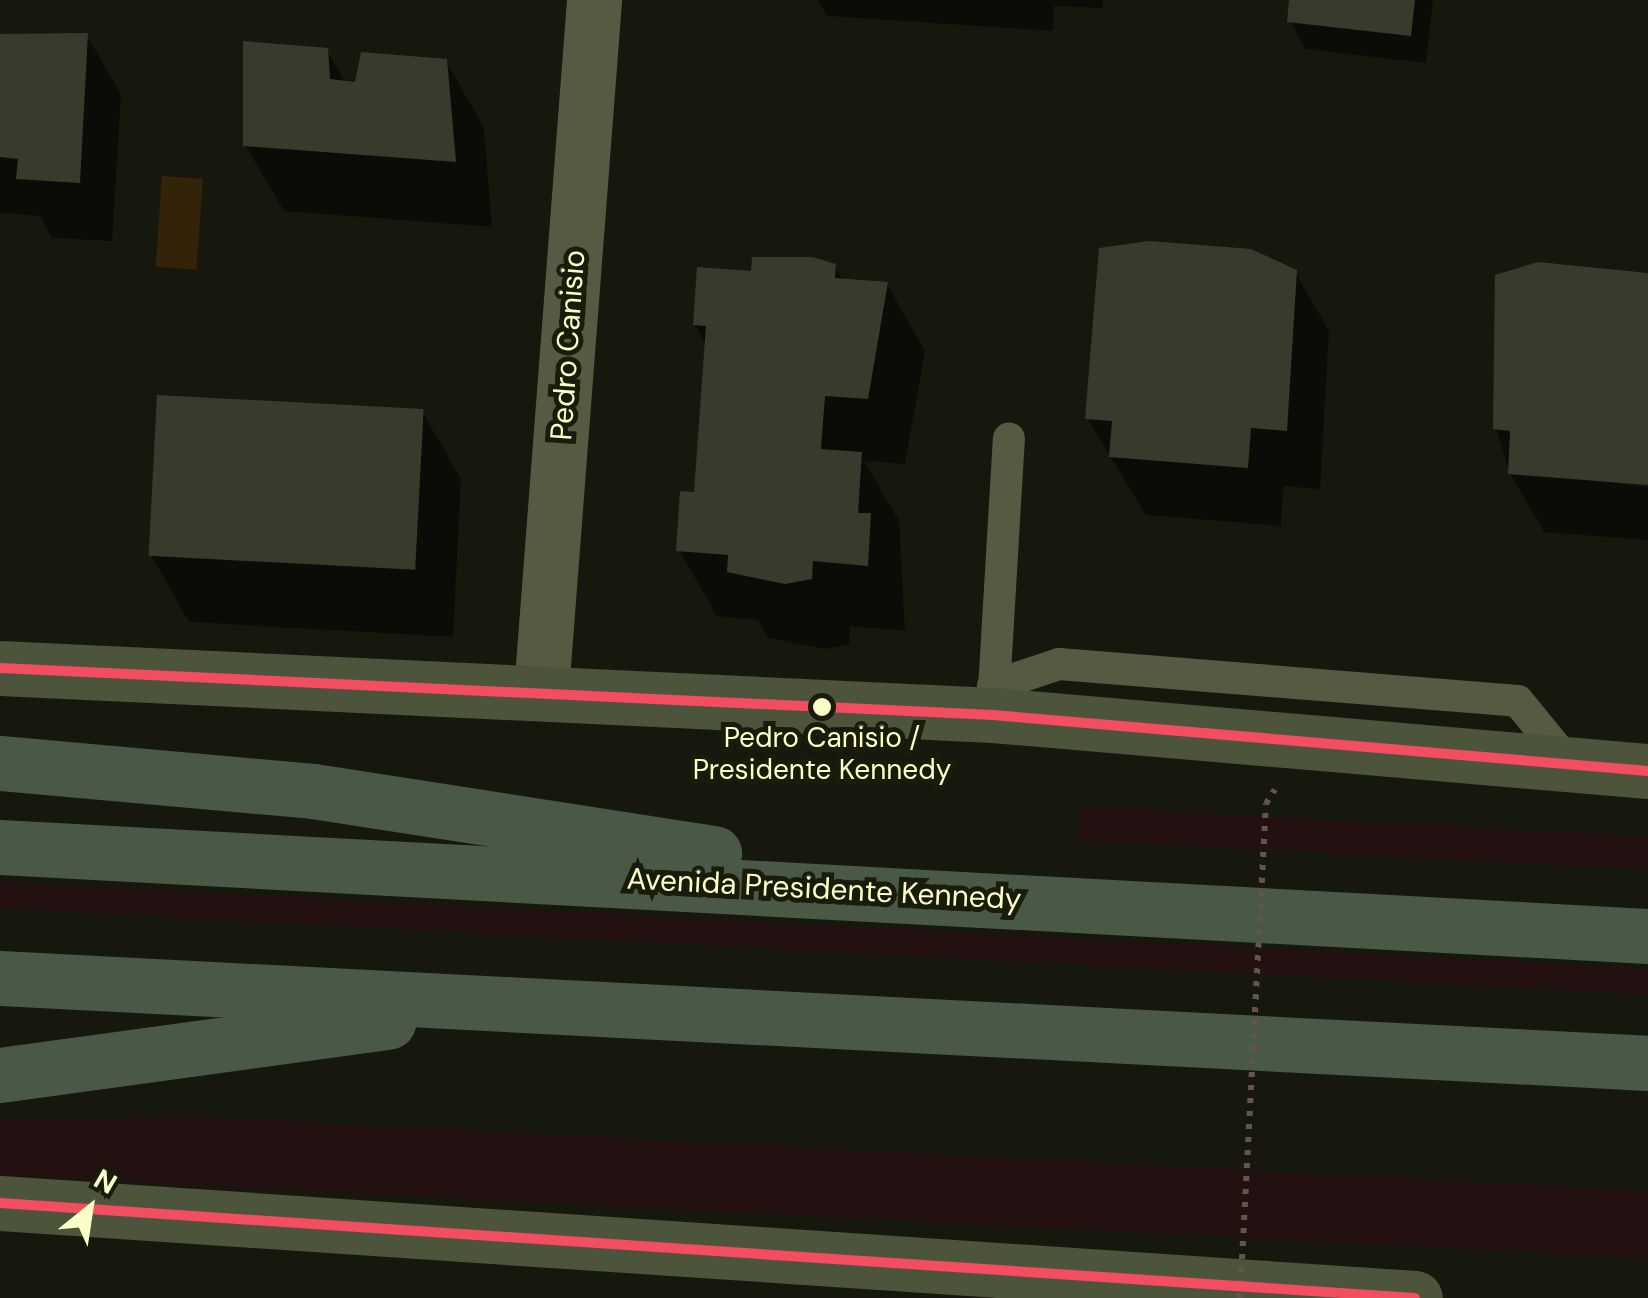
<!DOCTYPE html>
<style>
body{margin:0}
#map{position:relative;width:1648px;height:1298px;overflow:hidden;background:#16180e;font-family:"DM Sans",sans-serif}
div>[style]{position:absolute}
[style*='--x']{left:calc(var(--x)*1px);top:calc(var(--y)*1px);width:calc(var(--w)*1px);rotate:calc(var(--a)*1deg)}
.green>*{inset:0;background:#231010;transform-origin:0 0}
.water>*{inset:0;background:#332309;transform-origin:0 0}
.shadow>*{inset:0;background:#0007}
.building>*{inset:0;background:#383b2b;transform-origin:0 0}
.service>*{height:32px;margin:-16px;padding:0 16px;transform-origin:16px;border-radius:16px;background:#585943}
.minor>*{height:55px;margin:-27.5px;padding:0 27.5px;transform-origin:27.5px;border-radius:27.5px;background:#585943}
.primary>*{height:55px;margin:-27.5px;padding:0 27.5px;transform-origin:27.5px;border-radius:27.5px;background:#4c543b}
.motorway>*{height:55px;margin:-27.5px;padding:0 27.5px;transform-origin:27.5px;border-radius:27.5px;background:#4a5945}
.path-bridge>*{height:6px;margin-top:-3px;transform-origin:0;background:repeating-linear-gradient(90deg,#63554a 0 5px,transparent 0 13px)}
.bus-1>*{height:10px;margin:-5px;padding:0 5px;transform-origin:5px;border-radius:5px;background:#f34d60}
.dots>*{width:28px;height:28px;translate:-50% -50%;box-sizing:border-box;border:5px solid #191b0b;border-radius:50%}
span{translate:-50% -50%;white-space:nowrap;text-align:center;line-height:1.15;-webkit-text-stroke:10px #191b0b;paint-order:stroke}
.bus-label{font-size:28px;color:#fafec7}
.street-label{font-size:30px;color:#fafec7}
.north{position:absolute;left:40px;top:1158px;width:100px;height:100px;-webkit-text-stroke:8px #191b0b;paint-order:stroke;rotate:30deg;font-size:28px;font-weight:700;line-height:40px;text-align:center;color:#fafec7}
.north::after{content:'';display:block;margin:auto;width:35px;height:45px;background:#fafec7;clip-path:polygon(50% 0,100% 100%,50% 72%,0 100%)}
</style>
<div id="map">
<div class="green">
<div style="left:1079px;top:807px;width:570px;height:33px;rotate:3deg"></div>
<div style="left:0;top:882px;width:1651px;height:26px;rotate:3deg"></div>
<div style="clip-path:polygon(199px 1117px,1648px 1191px,1648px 1258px,0 1175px,0 1121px)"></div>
</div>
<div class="water">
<div style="left:162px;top:176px;width:41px;height:91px;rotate:4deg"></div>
</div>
<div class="shadow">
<div style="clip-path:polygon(817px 0,1103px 0,1103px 8px,1054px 6px,1053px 31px,827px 16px)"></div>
<div style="clip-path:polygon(1292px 0,1433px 0,1426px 63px,1306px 49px,1290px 21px)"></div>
<div style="clip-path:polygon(0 35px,87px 36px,121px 94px,112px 241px,52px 238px,40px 216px,0 213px)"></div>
<div style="clip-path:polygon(327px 51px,345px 82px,357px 85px,446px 61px,484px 128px,492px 227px,284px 211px,245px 145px)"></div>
<div style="clip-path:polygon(1203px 245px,1295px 272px,1329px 331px,1320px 489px,1283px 486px,1281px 526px,1146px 515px,1087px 418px,1101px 251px)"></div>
<div style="clip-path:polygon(1538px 265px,1648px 275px,1648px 482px,1534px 473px,1648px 487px,1648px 540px,1544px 532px,1510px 473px,1496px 428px)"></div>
<div style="clip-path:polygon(835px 266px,843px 281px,887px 284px,925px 351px,905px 464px,864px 461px,899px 521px,905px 631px,850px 626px,849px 645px,825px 649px,768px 638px,758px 620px,717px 616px,679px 550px,696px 495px,707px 346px,695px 325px,754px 274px)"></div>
<div style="clip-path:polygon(423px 413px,461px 479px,453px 637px,189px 622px,151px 555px)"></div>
</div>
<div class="building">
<div style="clip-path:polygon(1289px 0,1415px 0,1411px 36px,1287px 22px)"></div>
<div style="clip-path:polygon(88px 33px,80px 183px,16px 179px,18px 159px,0 157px,0 34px)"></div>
<div style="clip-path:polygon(243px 41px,328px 48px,330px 79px,355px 82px,361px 52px,447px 59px,456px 162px,243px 146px)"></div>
<div style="clip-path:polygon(1149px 241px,1251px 249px,1297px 270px,1287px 431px,1251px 428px,1248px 468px,1109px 457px,1112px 421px,1085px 419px,1099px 248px)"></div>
<div style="clip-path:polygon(752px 257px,812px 257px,836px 264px,835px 278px,888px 282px,868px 399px,825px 396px,821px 449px,862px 452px,858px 513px,871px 513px,868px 566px,813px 561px,812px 579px,785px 584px,727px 572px,728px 555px,676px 551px,680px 491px,694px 492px,706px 326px,693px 325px,697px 267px,751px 271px)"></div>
<div style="clip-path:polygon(1538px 262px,1648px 273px,1648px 485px,1508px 474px,1510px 431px,1493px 429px,1495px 275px)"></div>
<div style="left:157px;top:395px;width:267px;height:161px;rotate:3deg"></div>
</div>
<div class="service">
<div style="--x:993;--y:686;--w:70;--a:-18.4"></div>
<div style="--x:1059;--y:664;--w:460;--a:4.6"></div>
<div style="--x:1518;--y:701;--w:82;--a:50.9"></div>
<div style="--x:993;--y:706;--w:268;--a:-86.6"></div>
</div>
<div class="minor">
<div style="--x:541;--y:691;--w:693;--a:-85.61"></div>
</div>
<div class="primary">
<div style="--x:0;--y:668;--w:994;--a:2.71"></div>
<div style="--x:993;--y:715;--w:657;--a:4.89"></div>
<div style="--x:0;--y:1203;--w:1418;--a:3.84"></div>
</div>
<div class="motorway">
<div style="--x:0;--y:763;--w:314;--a:5.1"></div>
<div style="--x:313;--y:791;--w:406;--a:8.8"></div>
<div style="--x:0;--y:847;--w:1650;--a:3.09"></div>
<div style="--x:0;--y:978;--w:1650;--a:2.95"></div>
<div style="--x:0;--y:1075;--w:392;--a:-7.8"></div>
</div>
<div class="path-bridge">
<div style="--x:1240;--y:1298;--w:495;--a:-87"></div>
<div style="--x:1266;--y:804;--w:17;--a:-59"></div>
</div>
<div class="bus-1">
<div style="--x:0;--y:668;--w:994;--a:2.71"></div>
<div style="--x:993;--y:715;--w:657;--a:4.89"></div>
<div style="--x:0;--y:1203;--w:1418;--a:3.84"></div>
</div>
<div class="dots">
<div style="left:822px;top:707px;background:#fafec7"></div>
</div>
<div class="bus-label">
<span style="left:822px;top:754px">Pedro Canisio /<br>Presidente Kennedy</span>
</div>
<div class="street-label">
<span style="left:568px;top:345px;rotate:-86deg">Pedro Canisio</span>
<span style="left:824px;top:889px;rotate:3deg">Avenida Presidente Kennedy</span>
</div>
<div class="north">N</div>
</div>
